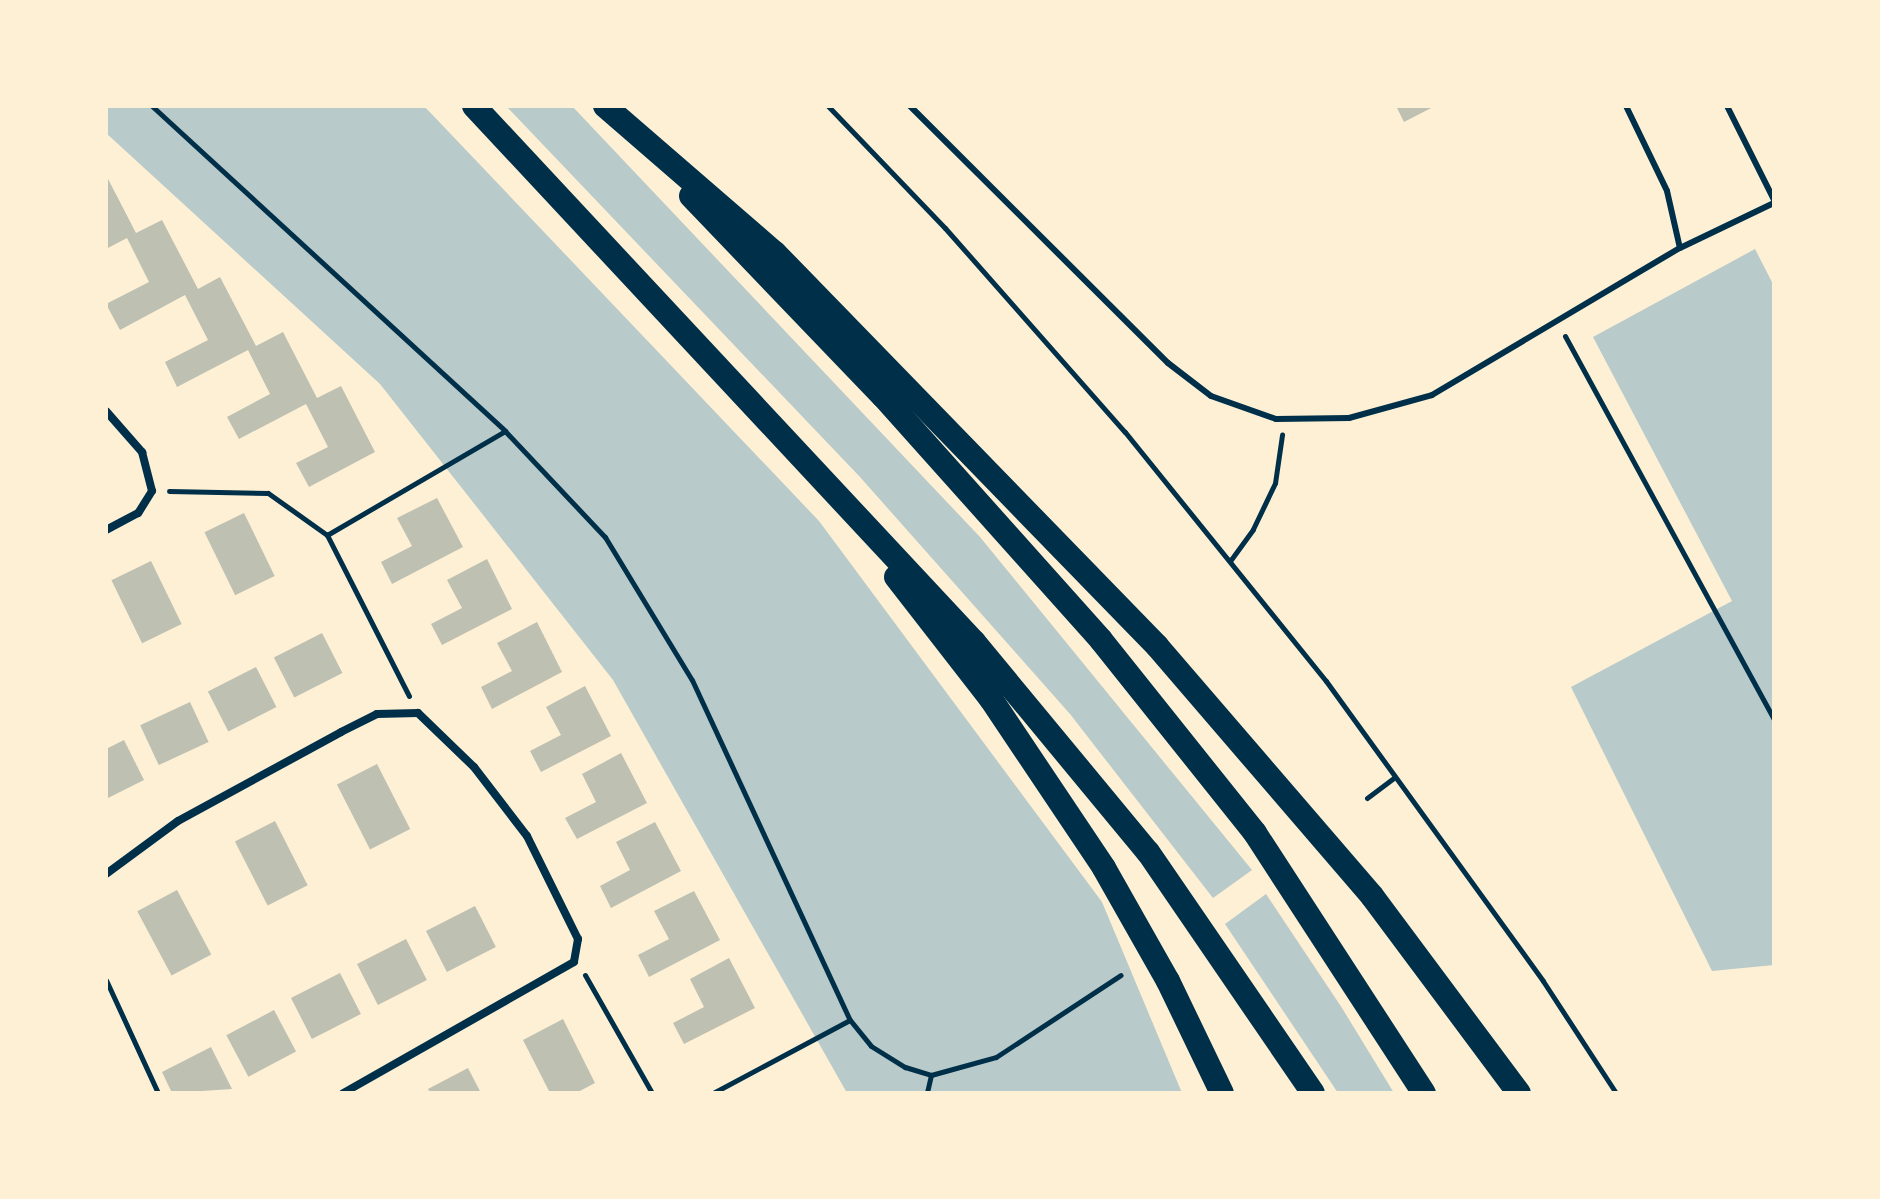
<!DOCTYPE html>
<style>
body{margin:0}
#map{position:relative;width:1880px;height:1199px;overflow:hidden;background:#fdf0d5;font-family:"Roboto Serif",serif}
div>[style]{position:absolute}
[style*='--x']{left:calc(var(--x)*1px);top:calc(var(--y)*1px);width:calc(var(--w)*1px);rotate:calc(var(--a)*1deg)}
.green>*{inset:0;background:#b9caca}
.building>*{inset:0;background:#bec0b2;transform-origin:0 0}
.path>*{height:5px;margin:-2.5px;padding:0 2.5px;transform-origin:2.5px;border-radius:2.5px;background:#003049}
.service>*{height:6px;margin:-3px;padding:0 3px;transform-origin:3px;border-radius:3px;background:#003049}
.minor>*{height:8px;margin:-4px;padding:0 4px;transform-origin:4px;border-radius:4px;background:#003049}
.motorway>*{height:24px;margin:-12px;padding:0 12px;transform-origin:12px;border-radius:12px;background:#003049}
span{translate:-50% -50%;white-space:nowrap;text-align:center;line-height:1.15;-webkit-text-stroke:6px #fdf0d5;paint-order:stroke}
.frame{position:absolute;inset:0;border:108px solid #fdf0d5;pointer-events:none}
</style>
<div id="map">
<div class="green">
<div style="clip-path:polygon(106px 106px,424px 106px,819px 521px,1102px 902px,1182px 1093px,847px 1093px,613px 680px,380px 384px,106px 133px)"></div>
<div style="clip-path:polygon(506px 106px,572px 106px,980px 537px,1252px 870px,1213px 898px,1070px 714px,860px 477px)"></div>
<div style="clip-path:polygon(1755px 249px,1774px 286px,1774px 965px,1712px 971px,1571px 687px,1732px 601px,1593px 337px)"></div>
<div style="clip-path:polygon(1266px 894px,1342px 1008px,1394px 1093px,1338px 1093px,1225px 924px)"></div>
</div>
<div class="building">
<div style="clip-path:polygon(1396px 106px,1435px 106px,1404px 122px)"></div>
<div style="clip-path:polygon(106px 175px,136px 233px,162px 220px,198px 289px,220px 277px,256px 346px,283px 332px,317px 398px,341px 386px,375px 452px,309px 487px,296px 463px,328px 447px,306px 404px,239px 439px,227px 417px,270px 394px,248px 350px,177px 387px,165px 362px,208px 340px,185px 295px,120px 330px,106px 304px,149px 282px,127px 238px,106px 249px)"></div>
<div style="clip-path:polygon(437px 498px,463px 547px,392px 584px,381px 562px,412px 546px,397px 518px)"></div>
<div style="left:244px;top:513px;width:70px;height:44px;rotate:64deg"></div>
<div style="clip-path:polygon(487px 559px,512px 609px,442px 645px,431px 624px,462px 608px,447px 580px)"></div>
<div style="left:151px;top:561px;width:70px;height:44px;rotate:64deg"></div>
<div style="clip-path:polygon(537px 622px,562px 672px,492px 709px,481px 687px,512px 671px,497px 643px)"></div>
<div style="left:322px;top:633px;width:45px;height:54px;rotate:63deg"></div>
<div style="left:256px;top:667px;width:45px;height:54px;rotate:63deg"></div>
<div style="clip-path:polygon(585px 686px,611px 736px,541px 772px,530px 751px,561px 735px,546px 707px)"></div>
<div style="left:190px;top:702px;width:44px;height:55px;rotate:65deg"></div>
<div style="clip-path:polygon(124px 740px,144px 780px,106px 799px,106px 749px)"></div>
<div style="clip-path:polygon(621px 753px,647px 803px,577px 839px,565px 818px,596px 802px,582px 774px)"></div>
<div style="left:377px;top:764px;width:73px;height:45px;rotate:63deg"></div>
<div style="left:275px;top:821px;width:72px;height:45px;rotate:63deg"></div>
<div style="clip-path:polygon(655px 822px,681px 871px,611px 908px,600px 886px,630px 870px,616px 842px)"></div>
<div style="left:177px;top:890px;width:73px;height:45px;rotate:62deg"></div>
<div style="clip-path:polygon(694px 891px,720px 940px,649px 977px,638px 955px,669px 939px,654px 911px)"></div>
<div style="left:475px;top:906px;width:46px;height:55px;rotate:63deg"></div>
<div style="left:406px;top:939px;width:46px;height:55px;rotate:63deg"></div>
<div style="clip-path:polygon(729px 958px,755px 1008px,684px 1044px,673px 1023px,704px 1007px,690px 979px)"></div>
<div style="left:340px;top:973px;width:46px;height:55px;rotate:63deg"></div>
<div style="left:274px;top:1010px;width:47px;height:54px;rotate:62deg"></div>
<div style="clip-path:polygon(563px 1019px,595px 1083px,576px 1093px,550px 1093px,523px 1040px)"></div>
<div style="clip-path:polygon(211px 1047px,232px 1089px,172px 1093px,162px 1072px)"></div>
<div style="clip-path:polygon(468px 1068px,481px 1093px,430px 1093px,428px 1089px)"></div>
</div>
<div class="path">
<div style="--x:152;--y:106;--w:480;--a:42.6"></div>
<div style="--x:505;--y:431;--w:146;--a:46.7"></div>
<div style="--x:605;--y:537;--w:167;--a:58.7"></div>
<div style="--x:692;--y:680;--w:375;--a:65.1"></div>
<div style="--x:850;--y:1020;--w:33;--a:51"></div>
<div style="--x:871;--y:1046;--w:40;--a:32"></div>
<div style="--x:905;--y:1067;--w:27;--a:17"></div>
<div style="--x:931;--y:1075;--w:18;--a:103"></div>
<div style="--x:828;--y:106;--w:169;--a:46.2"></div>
<div style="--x:945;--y:228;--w:272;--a:48.6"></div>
<div style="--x:1125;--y:432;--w:320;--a:51.1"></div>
<div style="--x:1326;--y:681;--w:370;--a:54.1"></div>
<div style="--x:1543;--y:981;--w:134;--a:56.9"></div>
<div style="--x:1565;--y:336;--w:436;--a:61.4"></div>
<div style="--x:169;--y:491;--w:99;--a:1.2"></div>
<div style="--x:268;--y:493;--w:72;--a:35.4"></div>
<div style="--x:1230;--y:561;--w:39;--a:-54"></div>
<div style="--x:1253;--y:529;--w:51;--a:-64.4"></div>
<div style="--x:1275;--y:483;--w:49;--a:-81.7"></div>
<div style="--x:409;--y:696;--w:181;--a:-117"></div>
<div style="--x:327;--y:535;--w:206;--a:-30.3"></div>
<div style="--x:1367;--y:798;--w:35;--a:-37"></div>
<div style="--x:585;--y:975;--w:136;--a:60.4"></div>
<div style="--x:106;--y:980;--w:124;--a:65.3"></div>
<div style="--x:931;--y:1075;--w:67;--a:-15.5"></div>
<div style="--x:996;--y:1057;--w:149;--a:-33.3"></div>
<div style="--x:713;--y:1093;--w:155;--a:-28.1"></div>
</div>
<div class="service">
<div style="--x:910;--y:106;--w:364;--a:44.9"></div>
<div style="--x:1168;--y:363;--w:54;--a:37.5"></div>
<div style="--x:1211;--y:396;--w:69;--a:19.5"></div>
<div style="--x:1276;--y:419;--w:73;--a:-0.8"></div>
<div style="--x:1349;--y:418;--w:86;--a:-15.5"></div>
<div style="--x:1432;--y:395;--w:288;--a:-30.7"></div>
<div style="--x:1680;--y:248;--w:104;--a:-25.6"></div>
<div style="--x:1626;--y:106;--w:94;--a:64.2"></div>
<div style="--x:1667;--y:191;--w:58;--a:77.2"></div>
<div style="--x:1727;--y:106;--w:105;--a:63.4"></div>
</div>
<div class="minor">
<div style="--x:106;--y:411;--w:55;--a:48.7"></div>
<div style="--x:142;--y:452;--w:40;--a:75.6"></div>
<div style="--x:152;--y:491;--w:26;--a:122"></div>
<div style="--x:138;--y:513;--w:36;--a:152"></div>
<div style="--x:106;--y:874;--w:89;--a:-36.4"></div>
<div style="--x:178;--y:821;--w:186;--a:-28.6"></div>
<div style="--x:341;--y:732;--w:40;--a:-26.6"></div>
<div style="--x:377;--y:714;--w:41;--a:-1.4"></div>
<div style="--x:418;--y:713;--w:78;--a:44"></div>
<div style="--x:474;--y:767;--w:87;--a:52.5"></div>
<div style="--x:527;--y:836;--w:115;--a:63.7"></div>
<div style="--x:578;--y:939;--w:23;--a:100"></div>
<div style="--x:574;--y:962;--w:266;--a:150.4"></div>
</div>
<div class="motorway">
<div style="--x:474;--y:106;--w:733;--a:46.99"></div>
<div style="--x:974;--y:642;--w:273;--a:50.4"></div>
<div style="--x:1148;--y:852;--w:292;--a:55.6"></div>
<div style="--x:605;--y:106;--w:225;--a:40.9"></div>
<div style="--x:775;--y:253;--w:548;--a:45.81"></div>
<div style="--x:1157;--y:646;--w:330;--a:49.3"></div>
<div style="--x:1372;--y:896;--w:246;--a:53.3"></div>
<div style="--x:691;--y:196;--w:277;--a:46.2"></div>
<div style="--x:883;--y:396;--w:327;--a:48.2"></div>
<div style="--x:1101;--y:640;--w:247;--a:51.4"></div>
<div style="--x:1255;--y:833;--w:310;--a:57"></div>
<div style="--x:896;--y:577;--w:155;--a:52.1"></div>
<div style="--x:991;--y:699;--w:203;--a:56.2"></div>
<div style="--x:1104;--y:868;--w:130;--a:60.5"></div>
<div style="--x:1168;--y:981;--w:124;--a:64.3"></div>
</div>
<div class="frame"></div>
</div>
